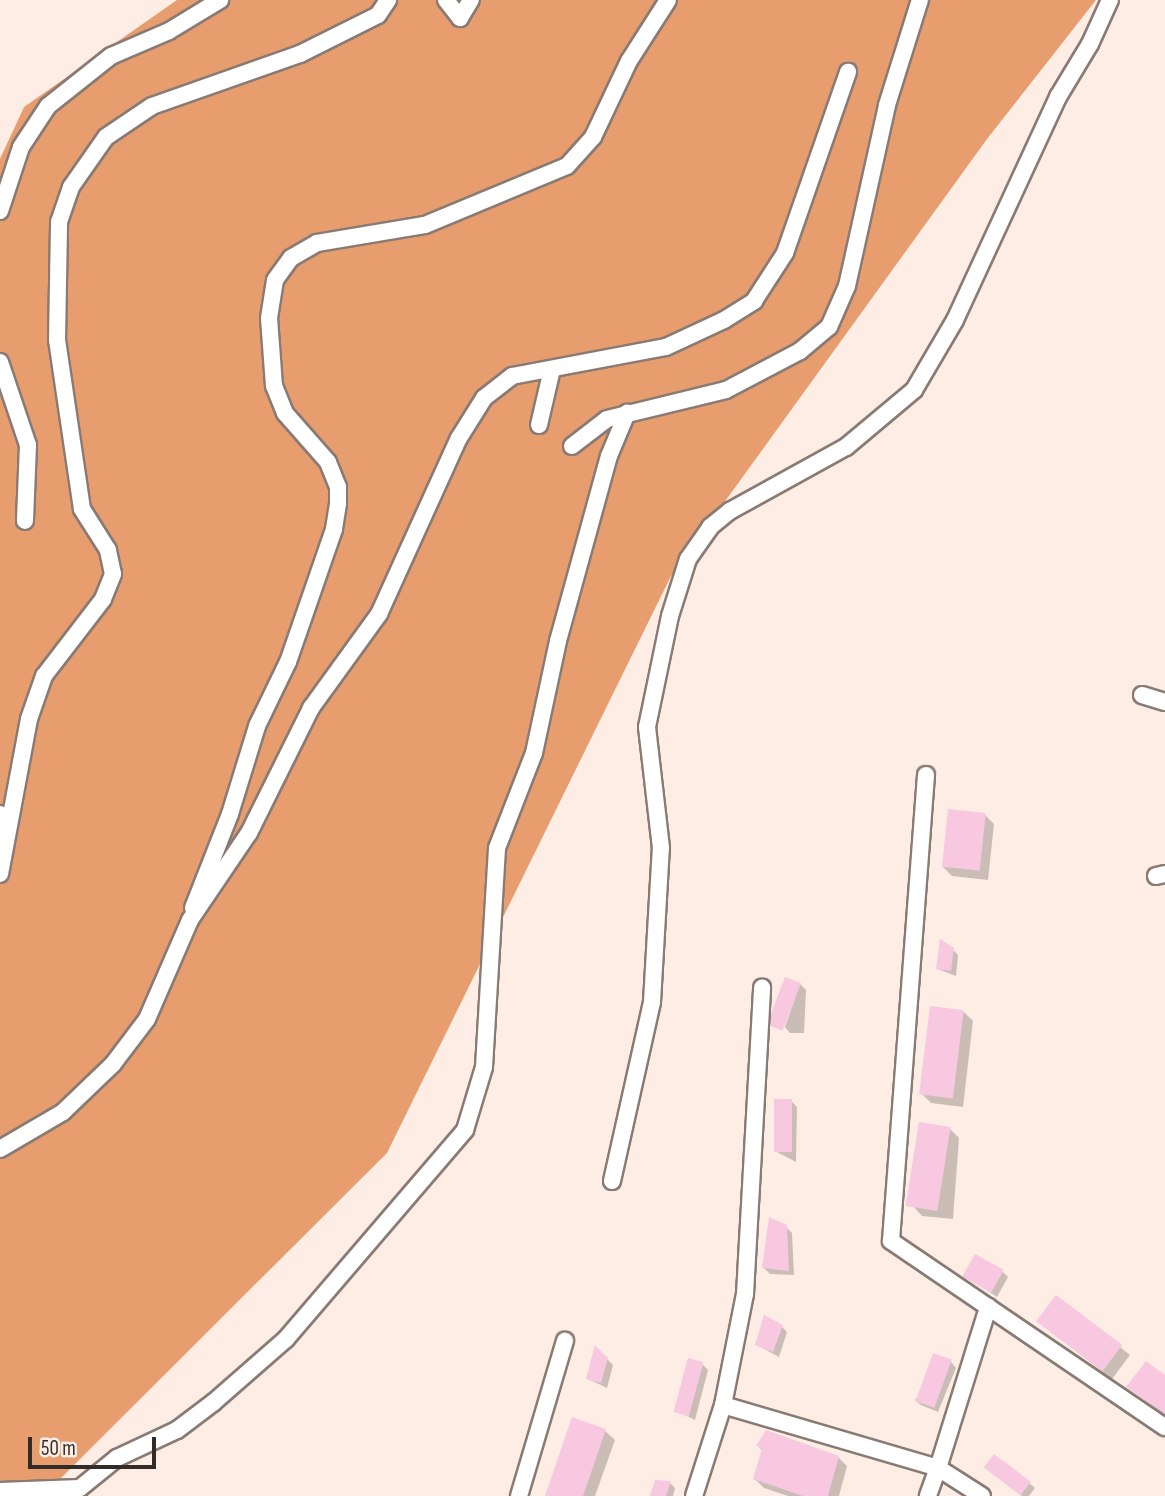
<!DOCTYPE html>
<style>
body{margin:0}
#map{position:relative;width:1165px;height:1496px;overflow:hidden;background:#fdede4;font-family:"Sofia Sans Condensed",sans-serif}
div>[style]{position:absolute}
[style*='--x']{left:calc(var(--x)*1px);top:calc(var(--y)*1px);width:calc(var(--w)*1px);rotate:calc(var(--a)*1deg)}
.forest>*{inset:0;background:#e89d6f}
.shadow>*{inset:0;background:#0003}
.building>*{inset:0;background:#f8c7e0;transform-origin:0 0}
.roads{filter:drop-shadow(2px 0 #897b73) drop-shadow(-2px 0 #897b73) drop-shadow(0 2px #897b73) drop-shadow(0 -2px #897b73)}
.minor>*{height:16px;margin:-8px;padding:0 8px;transform-origin:8px;border-radius:8px;background:#fff}
span{translate:-50% -50%;white-space:nowrap;text-align:center;line-height:1.15;-webkit-text-stroke:7px #fdede4;paint-order:stroke}
.scale{position:absolute;left:28px;top:1437px;width:128px;height:32px;box-sizing:border-box;border:4px solid #322c29;border-top:0;padding-left:9px;font-size:21px;line-height:24px;white-space:nowrap;color:#322c29;-webkit-text-stroke:5px #fdede4;paint-order:stroke}
</style>
<div id="map">
<div class="forest">
<div style="clip-path:polygon(177px 0,1096px 0,987px 139px,671px 576px,387px 1153px,43px 1496px,0 1496px,0 159px,24px 107px)"></div>
</div>
<div class="shadow">
<div style="clip-path:polygon(985px 815px,994px 824px,988px 880px,952px 876px,943px 867px)"></div>
<div style="clip-path:polygon(952px 949px,958px 955px,956px 976px,938px 969px)"></div>
<div style="clip-path:polygon(800px 984px,806px 990px,804px 1033px,790px 1033px,785px 1027px)"></div>
<div style="clip-path:polygon(964px 1012px,973px 1021px,963px 1107px,931px 1103px,922px 1094px)"></div>
<div style="clip-path:polygon(791px 1101px,797px 1107px,796px 1162px,775px 1151px)"></div>
<div style="clip-path:polygon(950px 1129px,959px 1138px,953px 1219px,922px 1216px,913px 1206px)"></div>
<div style="clip-path:polygon(786px 1227px,792px 1233px,794px 1275px,770px 1274px,764px 1268px)"></div>
<div style="clip-path:polygon(1003px 1272px,1008px 1277px,997px 1297px,965px 1276px)"></div>
<div style="clip-path:polygon(1057px 1297px,1130px 1355px,1112px 1379px,1048px 1329px)"></div>
<div style="clip-path:polygon(782px 1327px,787px 1332px,779px 1357px,757px 1345px)"></div>
<div style="clip-path:polygon(596px 1348px,613px 1365px,607px 1388px,588px 1379px)"></div>
<div style="clip-path:polygon(951px 1362px,956px 1368px,938px 1412px,921px 1405px,915px 1400px)"></div>
<div style="clip-path:polygon(702px 1364px,708px 1370px,695px 1420px,677px 1411px)"></div>
<div style="clip-path:polygon(1165px 1377px,1165px 1416px,1129px 1387px)"></div>
<div style="clip-path:polygon(605px 1431px,615px 1440px,595px 1496px,546px 1496px)"></div>
<div style="clip-path:polygon(758px 1446px,838px 1457px,847px 1466px,839px 1496px,788px 1496px,764px 1488px,755px 1479px,763px 1451px)"></div>
<div style="clip-path:polygon(992px 1473px,1029px 1483px,1035px 1488px,1029px 1496px,1022px 1496px)"></div>
<div style="clip-path:polygon(670px 1483px,675px 1488px,673px 1496px,652px 1496px)"></div>
</div>
<div class="building">
<div style="left:948px;top:809px;width:38px;height:58px;rotate:6deg"></div>
<div style="clip-path:polygon(940px 939px,954px 948px,951px 971px,936px 969px)"></div>
<div style="left:785px;top:977px;width:17px;height:51px;rotate:21deg"></div>
<div style="left:930px;top:1006px;width:34px;height:89px;rotate:7deg"></div>
<div style="left:774px;top:1099px;width:18px;height:53px"></div>
<div style="left:919px;top:1122px;width:32px;height:85px;rotate:9deg"></div>
<div style="clip-path:polygon(769px 1217px,787px 1225px,789px 1271px,762px 1268px)"></div>
<div style="left:975px;top:1254px;width:33px;height:26px;rotate:29deg"></div>
<div style="left:1056px;top:1295px;width:83px;height:33px;rotate:37deg"></div>
<div style="clip-path:polygon(764px 1315px,783px 1325px,773px 1352px,755px 1345px)"></div>
<div style="clip-path:polygon(595px 1345px,608px 1358px,601px 1383px,586px 1379px)"></div>
<div style="left:933px;top:1353px;width:20px;height:51px;rotate:20deg"></div>
<div style="left:688px;top:1358px;width:16px;height:56px;rotate:15deg"></div>
<div style="clip-path:polygon(1146px 1361px,1165px 1375px,1165px 1414px,1126px 1387px)"></div>
<div style="clip-path:polygon(572px 1417px,606px 1429px,583px 1496px,545px 1496px)"></div>
<div style="clip-path:polygon(766px 1430px,839px 1456px,828px 1496px,803px 1496px,753px 1479px,762px 1448px,756px 1446px)"></div>
<div style="left:994px;top:1454px;width:46px;height:17px;rotate:37deg"></div>
<div style="clip-path:polygon(655px 1480px,671px 1481px,666px 1496px,650px 1496px)"></div>
</div>
<div class="roads">
<div class="minor">
<div style="--x:446;--y:0;--w:23;--a:52"></div>
<div style="--x:460;--y:18;--w:21;--a:-59"></div>
<div style="--x:0;--y:211;--w:67;--a:-71.8"></div>
<div style="--x:21;--y:147;--w:49;--a:-56.6"></div>
<div style="--x:48;--y:106;--w:80;--a:-38.4"></div>
<div style="--x:111;--y:56;--w:63;--a:-23.3"></div>
<div style="--x:169;--y:31;--w:60;--a:-31.3"></div>
<div style="--x:0;--y:362;--w:88;--a:71.4"></div>
<div style="--x:28;--y:445;--w:76;--a:92.3"></div>
<div style="--x:539;--y:425;--w:57;--a:-76.9"></div>
<div style="--x:572;--y:446;--w:44;--a:-37.6"></div>
<div style="--x:607;--y:419;--w:122;--a:-13.7"></div>
<div style="--x:726;--y:390;--w:84;--a:-27.8"></div>
<div style="--x:800;--y:351;--w:38;--a:-40"></div>
<div style="--x:829;--y:327;--w:45;--a:-66.3"></div>
<div style="--x:847;--y:286;--w:185;--a:-77.5"></div>
<div style="--x:887;--y:105;--w:110;--a:-72.6"></div>
<div style="--x:1142;--y:695;--w:24;--a:17"></div>
<div style="--x:926;--y:775;--w:467;--a:94.3"></div>
<div style="--x:891;--y:1241;--w:331;--a:34.2"></div>
<div style="--x:0;--y:814;--w:30;--a:84"></div>
<div style="--x:0;--y:874;--w:158;--a:-79.4"></div>
<div style="--x:29;--y:719;--w:46;--a:-70.8"></div>
<div style="--x:44;--y:676;--w:97;--a:-52.5"></div>
<div style="--x:103;--y:599;--w:27;--a:-68"></div>
<div style="--x:113;--y:574;--w:25;--a:-102"></div>
<div style="--x:108;--y:550;--w:49;--a:-122.4"></div>
<div style="--x:82;--y:509;--w:171;--a:-98.4"></div>
<div style="--x:57;--y:340;--w:118;--a:-89"></div>
<div style="--x:59;--y:222;--w:37;--a:-71"></div>
<div style="--x:71;--y:187;--w:61;--a:-55"></div>
<div style="--x:106;--y:137;--w:55;--a:-34"></div>
<div style="--x:152;--y:106;--w:157;--a:-19.4"></div>
<div style="--x:300;--y:54;--w:87;--a:-26.6"></div>
<div style="--x:378;--y:15;--w:18;--a:-56"></div>
<div style="--x:1156;--y:876;--w:9;--a:-13"></div>
<div style="--x:193;--y:908;--w:101;--a:-68.5"></div>
<div style="--x:230;--y:814;--w:92;--a:-72.9"></div>
<div style="--x:257;--y:726;--w:71;--a:-64.2"></div>
<div style="--x:288;--y:662;--w:141;--a:-70.9"></div>
<div style="--x:334;--y:529;--w:26;--a:-81"></div>
<div style="--x:338;--y:503;--w:16;--a:-90"></div>
<div style="--x:338;--y:487;--w:27;--a:-112"></div>
<div style="--x:328;--y:462;--w:65;--a:-131.3"></div>
<div style="--x:285;--y:413;--w:29;--a:-112"></div>
<div style="--x:274;--y:386;--w:68;--a:-94.2"></div>
<div style="--x:269;--y:318;--w:38;--a:-81"></div>
<div style="--x:275;--y:280;--w:27;--a:-54"></div>
<div style="--x:291;--y:258;--w:30;--a:-30"></div>
<div style="--x:317;--y:243;--w:109;--a:-9.5"></div>
<div style="--x:425;--y:225;--w:154;--a:-22.6"></div>
<div style="--x:567;--y:166;--w:39;--a:-48"></div>
<div style="--x:593;--y:137;--w:84;--a:-64.7"></div>
<div style="--x:629;--y:61;--w:72;--a:-57.4"></div>
<div style="--x:0;--y:1149;--w:73;--a:-30.4"></div>
<div style="--x:63;--y:1112;--w:69;--a:-43.8"></div>
<div style="--x:113;--y:1064;--w:56;--a:-52.9"></div>
<div style="--x:147;--y:1019;--w:108;--a:-66.5"></div>
<div style="--x:190;--y:920;--w:105;--a:-55.9"></div>
<div style="--x:249;--y:833;--w:140;--a:-63.6"></div>
<div style="--x:311;--y:708;--w:116;--a:-54.1"></div>
<div style="--x:379;--y:614;--w:193;--a:-65.6"></div>
<div style="--x:459;--y:438;--w:47;--a:-58"></div>
<div style="--x:484;--y:398;--w:36;--a:-38"></div>
<div style="--x:512;--y:376;--w:157;--a:-10.7"></div>
<div style="--x:666;--y:347;--w:64;--a:-25"></div>
<div style="--x:724;--y:320;--w:36;--a:-32"></div>
<div style="--x:754;--y:301;--w:57;--a:-57.1"></div>
<div style="--x:785;--y:253;--w:192;--a:-70.8"></div>
<div style="--x:612;--y:1181;--w:183;--a:-77.4"></div>
<div style="--x:652;--y:1002;--w:154;--a:-86.7"></div>
<div style="--x:661;--y:848;--w:122;--a:-96.6"></div>
<div style="--x:647;--y:727;--w:113;--a:-78.3"></div>
<div style="--x:670;--y:616;--w:60;--a:-72.5"></div>
<div style="--x:688;--y:559;--w:39;--a:-55"></div>
<div style="--x:710;--y:527;--w:26;--a:-39"></div>
<div style="--x:730;--y:511;--w:132;--a:-28.9"></div>
<div style="--x:846;--y:447;--w:89;--a:-40"></div>
<div style="--x:914;--y:390;--w:81;--a:-59.6"></div>
<div style="--x:955;--y:320;--w:246;--a:-65.2"></div>
<div style="--x:1058;--y:97;--w:62;--a:-58.9"></div>
<div style="--x:1090;--y:44;--w:48;--a:-65.6"></div>
<div style="--x:723;--y:1405;--w:113;--a:-78.8"></div>
<div style="--x:745;--y:1294;--w:307;--a:-86.8"></div>
<div style="--x:0;--y:1491;--w:80;--a:-2.1"></div>
<div style="--x:80;--y:1488;--w:48;--a:-39"></div>
<div style="--x:117;--y:1458;--w:66;--a:-25"></div>
<div style="--x:177;--y:1430;--w:46;--a:-37.1"></div>
<div style="--x:214;--y:1402;--w:96;--a:-41.2"></div>
<div style="--x:286;--y:1339;--w:275;--a:-49.4"></div>
<div style="--x:465;--y:1130;--w:66;--a:-73.2"></div>
<div style="--x:484;--y:1067;--w:219;--a:-86.6"></div>
<div style="--x:497;--y:848;--w:102;--a:-68.7"></div>
<div style="--x:534;--y:753;--w:115;--a:-77.9"></div>
<div style="--x:558;--y:641;--w:192;--a:-74.6"></div>
<div style="--x:609;--y:456;--w:47;--a:-67.3"></div>
<div style="--x:519;--y:1496;--w:162;--a:-73.5"></div>
<div style="--x:694;--y:1496;--w:96;--a:-72.3"></div>
<div style="--x:723;--y:1405;--w:224;--a:16.3"></div>
<div style="--x:938;--y:1468;--w:30;--a:110"></div>
<div style="--x:982;--y:1496;--w:52;--a:-147.5"></div>
<div style="--x:938;--y:1468;--w:169;--a:-72.7"></div>
</div>
</div>
<div class="scale">50 m</div>
</div>
